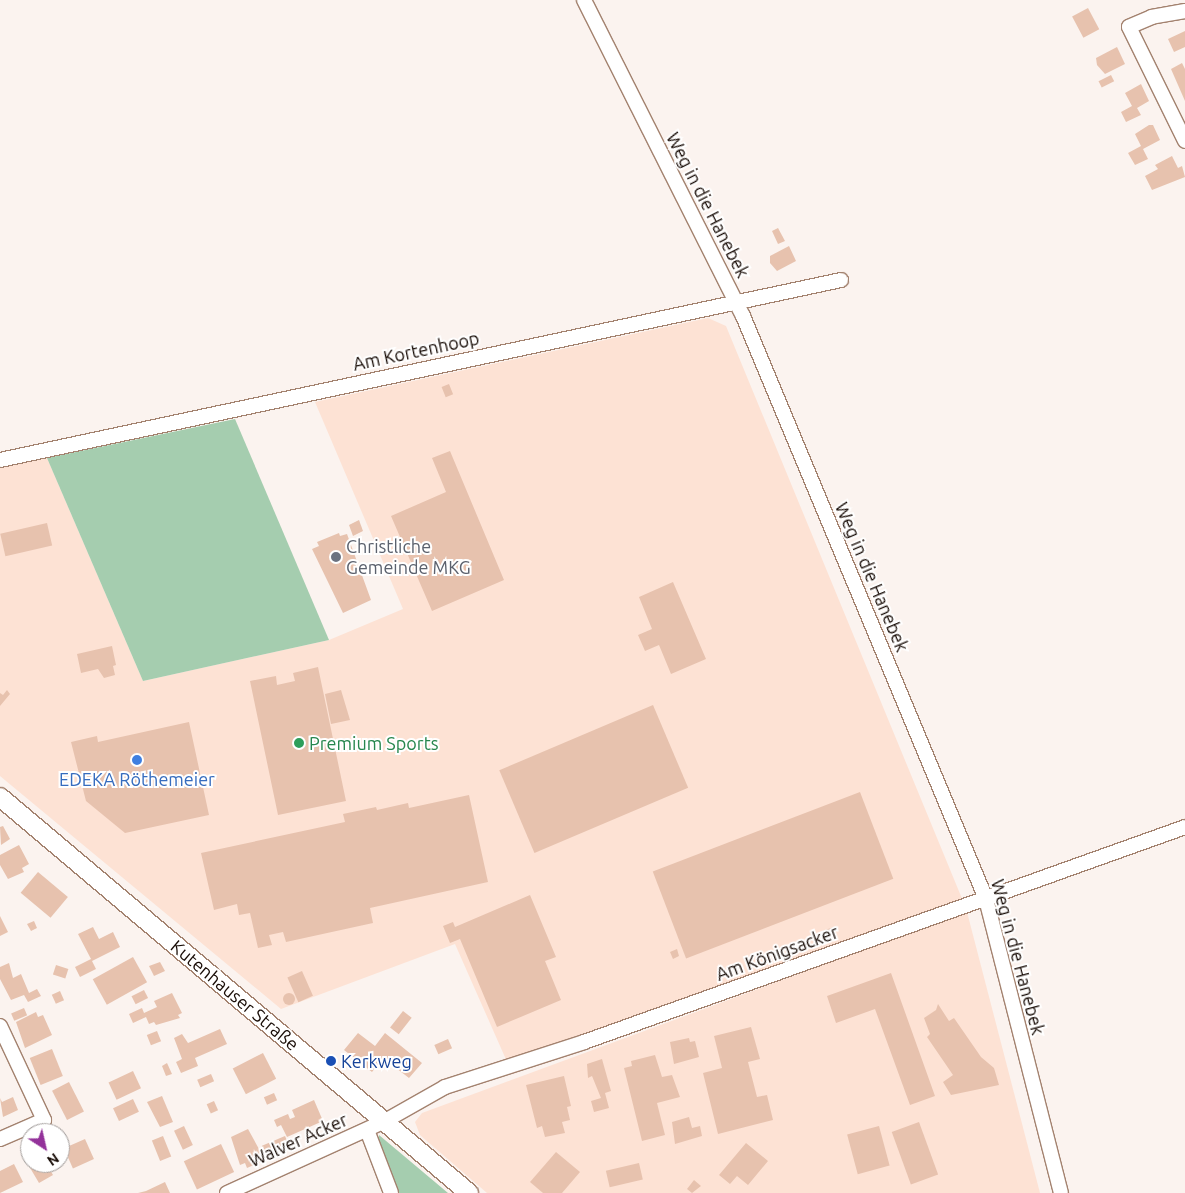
<!DOCTYPE html>
<meta charset="utf-8">
<style>
body{margin:0}
#map{position:relative;width:1185px;height:1193px;overflow:hidden;background:#fbf3ef;font-family:Ubuntu,sans-serif}
div>[style]{position:absolute}
[style*='--x']{left:calc(var(--x)*1px);top:calc(var(--y)*1px);width:calc(var(--w)*1px);rotate:calc(var(--a)*1deg)}
.built>*{inset:0;background:#fde2d4}
.green>*{inset:0;background:#a5cdaf}
.building>*{inset:0;background:#e7c2ae;transform-origin:0 0}
.round{border-radius:50%}
.roads{filter:drop-shadow(1px 0 #a3826f) drop-shadow(-1px 0 #a3826f) drop-shadow(0 1px #a3826f) drop-shadow(0 -1px #a3826f)}
.minor>*{height:14px;margin:-7px;padding:0 7px;transform-origin:7px;border-radius:7px;background:#fff}
.tertiary>*{height:18px;margin:-9px;padding:0 9px;transform-origin:9px;border-radius:9px;background:#fff}
.dots>*{width:14px;height:14px;translate:-50% -50%;box-sizing:border-box;border:2px solid #fff;border-radius:50%}
span{translate:-50% -50%;white-space:nowrap;text-align:center;line-height:1.15;-webkit-text-stroke:4px #fff;paint-order:stroke}
.street-label{font-size:18px;color:#170b05}
.worship-label{font-size:18px;color:#5b616d}
.left{translate:0 -50%;text-align:left}
.leisure-label{font-size:18px;color:#27864d}
.shop-label{font-size:18px;color:#366cbe}
.transit-label{font-size:18px;color:#164399}
.north{position:absolute;left:20px;top:1123px;width:50px;height:50px;box-sizing:border-box;background:#fff;border:1px solid #a29d9b;border-radius:50%;rotate:145deg;font-size:14px;font-weight:700;line-height:20px;text-align:center;color:#170b05}
.north::after{content:'';display:block;margin:auto;width:18px;height:22px;background:#93329a;clip-path:polygon(50% 0,100% 100%,50% 72%,0 100%)}
</style>
<div id="map">
<div class="built">
<div style="clip-path:polygon(708px 318px,726px 326px,963px 901px,508px 1064px,455px 944px,281px 1009px,0 776px,0 468px,47px 458px,143px 681px,329px 640px,403px 609px,315px 402px)"></div>
<div style="clip-path:polygon(967px 912px,1040px 1193px,487px 1193px,420px 1135px,415px 1122px,422px 1113px)"></div>
</div>
<div class="green">
<div style="clip-path:polygon(235px 419px,329px 640px,143px 681px,47px 458px)"></div>
<div style="clip-path:polygon(379px 1135px,448px 1193px,397px 1193px,377px 1145px)"></div>
</div>
<div class="building">
<div style="left:1088px;top:8px;width:24px;height:18px;rotate:62deg"></div>
<div style="clip-path:polygon(1185px 31px,1185px 47px,1174px 52px,1168px 39px)"></div>
<div style="clip-path:polygon(1117px 47px,1125px 64px,1105px 74px,1097px 65px,1096px 58px)"></div>
<div style="clip-path:polygon(1182px 63px,1185px 69px,1185px 101px,1171px 69px)"></div>
<div style="left:1111px;top:75px;width:7px;height:14px;rotate:63deg"></div>
<div style="clip-path:polygon(1141px 84px,1149px 101px,1137px 108px,1141px 115px,1126px 122px,1121px 112px,1132px 106px,1125px 93px)"></div>
<div style="clip-path:polygon(1149px 125px,1153px 125px,1160px 140px,1143px 149px,1148px 159px,1135px 165px,1128px 153px,1141px 146px,1135px 134px)"></div>
<div style="clip-path:polygon(1172px 156px,1178px 168px,1182px 166px,1185px 177px,1152px 190px,1145px 176px,1158px 169px,1155px 165px)"></div>
<div style="clip-path:polygon(778px 228px,785px 241px,778px 244px,772px 231px)"></div>
<div style="clip-path:polygon(789px 246px,796px 261px,777px 271px,770px 263px,770px 256px)"></div>
<div style="left:449px;top:384px;width:11px;height:8px;rotate:68deg"></div>
<div style="clip-path:polygon(450px 451px,504px 580px,432px 611px,391px 516px,446px 492px,432px 458px)"></div>
<div style="clip-path:polygon(359px 520px,363px 531px,353px 536px,349px 525px)"></div>
<div style="left:47px;top:523px;width:23px;height:48px;rotate:77deg"></div>
<div style="clip-path:polygon(339px 533px,340px 536px,347px 534px,371px 600px,343px 613px,312px 549px,319px 546px,317px 542px)"></div>
<div style="clip-path:polygon(673px 582px,706px 659px,671px 674px,659px 645px,645px 651px,638px 635px,652px 629px,639px 597px)"></div>
<div style="clip-path:polygon(112px 646px,116px 665px,113px 666px,115px 675px,104px 678px,98px 669px,81px 673px,77px 654px)"></div>
<div style="clip-path:polygon(318px 667px,346px 801px,278px 815px,250px 681px,276px 676px,277px 685px,295px 681px,293px 673px)"></div>
<div style="clip-path:polygon(7px 690px,10px 694px,0 706px,0 693px,3px 695px)"></div>
<div style="clip-path:polygon(341px 690px,350px 720px,331px 724px,325px 694px)"></div>
<div style="left:653px;top:705px;width:90px;height:167px;rotate:67deg"></div>
<div style="clip-path:polygon(189px 722px,209px 815px,125px 833px,86px 801px,71px 742px,97px 736px,98px 742px)"></div>
<div style="left:860px;top:792px;width:93px;height:222px;rotate:69deg"></div>
<div style="clip-path:polygon(469px 795px,488px 882px,370px 908px,373px 923px,286px 942px,283px 932px,269px 935px,272px 945px,258px 948px,250px 913px,239px 915px,237px 904px,214px 910px,201px 853px,345px 822px,343px 814px,376px 807px,377px 810px,408px 803px,409px 808px)"></div>
<div style="clip-path:polygon(3px 826px,10px 839px,1px 845px,0 827px)"></div>
<div style="clip-path:polygon(19px 845px,29px 864px,22px 868px,24px 872px,8px 879px,0 865px,0 855px)"></div>
<div style="left:38px;top:872px;width:39px;height:27px;rotate:40deg"></div>
<div style="clip-path:polygon(530px 895px,556px 957px,545px 961px,561px 1000px,497px 1027px,460px 939px,450px 943px,443px 926px,453px 922px,455px 927px)"></div>
<div style="clip-path:polygon(0 916px,8px 932px,0 936px)"></div>
<div style="clip-path:polygon(34px 921px,37px 928px,31px 931px,27px 924px)"></div>
<div style="clip-path:polygon(93px 927px,99px 939px,113px 932px,120px 947px,92px 961px,96px 969px,80px 977px,75px 967px,91px 959px,78px 934px)"></div>
<div style="left:833px;top:927px;width:5px;height:14px;rotate:68deg"></div>
<div style="clip-path:polygon(677px 949px,679px 956px,673px 959px,670px 952px)"></div>
<div style="left:133px;top:957px;width:29px;height:46px;rotate:61deg"></div>
<div style="clip-path:polygon(160px 962px,165px 971px,154px 976px,149px 966px)"></div>
<div style="clip-path:polygon(9px 963px,13px 978px,21px 974px,29px 993px,37px 989px,41px 996px,28px 1002px,24px 995px,11px 1000px,0 979px,0 967px)"></div>
<div style="left:56px;top:965px;width:13px;height:10px;rotate:18deg"></div>
<div style="left:302px;top:971px;width:27px;height:16px;rotate:66deg"></div>
<div style="clip-path:polygon(891px 973px,935px 1096px,910px 1105px,875px 1009px,836px 1023px,827px 996px)"></div>
<div style="left:144px;top:990px;width:9px;height:14px;rotate:63deg"></div>
<div style="left:60px;top:991px;width:10px;height:9px;rotate:66deg"></div>
<div class="round" style="left:283px;top:993px;width:12px;height:12px"></div>
<div style="clip-path:polygon(172px 993px,182px 1013px,178px 1015px,180px 1018px,156px 1025px,154px 1022px,149px 1024px,146px 1017px,133px 1023px,129px 1014px,142px 1008px,144px 1013px,157px 1007px,154px 1001px)"></div>
<div style="clip-path:polygon(938px 1004px,949px 1021px,954px 1018px,981px 1057px,994px 1068px,999px 1085px,951px 1095px,943px 1082px,953px 1075px,927px 1037px,930px 1034px,924px 1018px,936px 1010px)"></div>
<div style="left:24px;top:1008px;width:8px;height:14px;rotate:67deg"></div>
<div style="left:403px;top:1011px;width:11px;height:21px;rotate:38deg"></div>
<div style="clip-path:polygon(36px 1012px,38px 1017px,43px 1015px,52px 1035px,25px 1048px,16px 1022px)"></div>
<div style="clip-path:polygon(751px 1027px,760px 1059px,748px 1062px,757px 1097px,767px 1095px,773px 1120px,718px 1134px,703px 1073px,722px 1068px,714px 1036px)"></div>
<div style="clip-path:polygon(220px 1029px,227px 1044px,195px 1058px,198px 1066px,181px 1073px,176px 1062px,182px 1059px,174px 1038px,182px 1034px,188px 1043px)"></div>
<div style="left:157px;top:1031px;width:11px;height:11px;rotate:68deg"></div>
<div style="clip-path:polygon(358px 1033px,375px 1046px,385px 1033px,422px 1063px,409px 1078px,383px 1058px,372px 1072px,344px 1050px)"></div>
<div style="clip-path:polygon(689px 1038px,690px 1042px,695px 1041px,699px 1057px,674px 1064px,670px 1042px)"></div>
<div style="left:448px;top:1039px;width:10px;height:15px;rotate:66deg"></div>
<div style="left:52px;top:1049px;width:29px;height:24px;rotate:68deg"></div>
<div style="left:263px;top:1053px;width:29px;height:34px;rotate:63deg"></div>
<div style="clip-path:polygon(655px 1055px,662px 1077px,672px 1075px,680px 1097px,657px 1103px,665px 1135px,642px 1141px,624px 1068px,632px 1066px,631px 1061px)"></div>
<div style="clip-path:polygon(602px 1059px,611px 1091px,605px 1093px,609px 1108px,594px 1112px,591px 1101px,601px 1098px,592px 1076px,588px 1078px,587px 1064px)"></div>
<div style="clip-path:polygon(167px 1063px,172px 1074px,166px 1076px,162px 1066px)"></div>
<div style="left:133px;top:1071px;width:19px;height:27px;rotate:65deg"></div>
<div style="left:211px;top:1074px;width:8px;height:15px;rotate:67deg"></div>
<div style="clip-path:polygon(564px 1076px,571px 1106px,567px 1107px,570px 1120px,562px 1122px,565px 1133px,545px 1137px,542px 1126px,537px 1128px,526px 1085px)"></div>
<div style="left:69px;top:1082px;width:33px;height:19px;rotate:63deg"></div>
<div style="left:274px;top:1093px;width:8px;height:11px;rotate:67deg"></div>
<div style="clip-path:polygon(162px 1096px,173px 1122px,160px 1127px,147px 1102px)"></div>
<div style="clip-path:polygon(13px 1097px,18px 1110px,3px 1117px,0 1098px,2px 1102px)"></div>
<div style="left:133px;top:1099px;width:14px;height:22px;rotate:65deg"></div>
<div style="clip-path:polygon(314px 1100px,323px 1121px,287px 1137px,281px 1125px,277px 1127px,274px 1120px,288px 1114px,290px 1119px,295px 1117px,292px 1110px)"></div>
<div style="left:214px;top:1101px;width:10px;height:8px;rotate:66deg"></div>
<div style="clip-path:polygon(689px 1117px,692px 1128px,700px 1126px,702px 1136px,675px 1144px,672px 1122px)"></div>
<div style="left:919px;top:1122px;width:56px;height:29px;rotate:70deg"></div>
<div style="left:184px;top:1126px;width:21px;height:11px;rotate:65deg"></div>
<div style="left:879px;top:1126px;width:41px;height:33px;rotate:75deg"></div>
<div style="clip-path:polygon(248px 1129px,265px 1160px,247px 1168px,245px 1163px,240px 1165px,231px 1137px)"></div>
<div style="left:163px;top:1136px;width:22px;height:12px;rotate:68deg"></div>
<div style="left:285px;top:1136px;width:13px;height:25px;rotate:67deg"></div>
<div style="left:85px;top:1139px;width:22px;height:23px;rotate:66deg"></div>
<div style="clip-path:polygon(746px 1143px,768px 1161px,748px 1185px,737px 1176px,730px 1184px,719px 1175px)"></div>
<div style="left:221px;top:1144px;width:31px;height:41px;rotate:65deg"></div>
<div style="clip-path:polygon(556px 1152px,580px 1172px,562px 1193px,543px 1193px,530px 1182px)"></div>
<div style="clip-path:polygon(30px 1159px,30px 1163px,46px 1163px,53px 1175px,39px 1183px,26px 1161px)"></div>
<div style="left:639px;top:1163px;width:17px;height:34px;rotate:77deg"></div>
<div style="clip-path:polygon(14px 1164px,23px 1182px,0 1193px,0 1171px)"></div>
<div style="clip-path:polygon(694px 1180px,701px 1186px,692px 1193px,687px 1189px)"></div>
<div style="clip-path:polygon(165px 1182px,170px 1193px,138px 1193px,146px 1191px)"></div>
</div>
<div class="roads">
<div class="minor">
<div style="--x:584;--y:0;--w:354;--a:63.3"></div>
<div style="--x:743;--y:316;--w:632;--a:67.37"></div>
<div style="--x:986;--y:899;--w:303;--a:75.7"></div>
<div style="--x:1185;--y:11;--w:34;--a:170"></div>
<div style="--x:1152;--y:17;--w:25;--a:157"></div>
<div style="--x:1129;--y:27;--w:127;--a:63.8"></div>
<div style="--x:0;--y:460;--w:860;--a:-12.08"></div>
<div style="--x:0;--y:1026;--w:104;--a:64.9"></div>
<div style="--x:44;--y:1120;--w:48;--a:156.6"></div>
<div style="--x:367;--y:1130;--w:67;--a:69.1"></div>
<div style="--x:227;--y:1193;--w:174;--a:-24.5"></div>
<div style="--x:385;--y:1121;--w:69;--a:-29.5"></div>
<div style="--x:445;--y:1087;--w:146;--a:-17.9"></div>
<div style="--x:584;--y:1042;--w:638;--a:-19.68"></div>
</div>
<div class="tertiary">
<div style="--x:0;--y:797;--w:614;--a:40.18"></div>
</div>
</div>
<div class="dots">
<div style="left:336px;top:557px;background:#6b7280"></div>
<div style="left:299px;top:743px;background:#2e9e5b"></div>
<div style="left:137px;top:760px;background:#3f7fe0"></div>
<div style="left:331px;top:1061px;background:#1a4fb4"></div>
</div>
<div class="street-label">
<span style="left:708px;top:205px;rotate:63deg">Weg in die Hanebek</span>
<span style="left:416px;top:351px;rotate:-12deg">Am Kortenhoop</span>
<span style="left:872px;top:577px;rotate:67deg">Weg in die Hanebek</span>
<span style="left:777px;top:953px;rotate:-20deg">Am Königsacker</span>
<span style="left:1018px;top:957px;rotate:75deg">Weg in die Hanebek</span>
<span style="left:235px;top:995px;rotate:40deg">Kutenhauser Straße</span>
<span style="left:298px;top:1140px;rotate:-24deg">Walver Acker</span>
</div>
<div class="worship-label">
<span class="left" style="left:346px;top:557px">Christliche<br>Gemeinde MKG</span>
</div>
<div class="leisure-label">
<span class="left" style="left:309px;top:743px">Premium Sports</span>
</div>
<div class="shop-label">
<span style="left:137px;top:779px">EDEKA Röthemeier</span>
</div>
<div class="transit-label">
<span class="left" style="left:341px;top:1061px">Kerkweg</span>
</div>
<div class="north">N</div>
</div>
